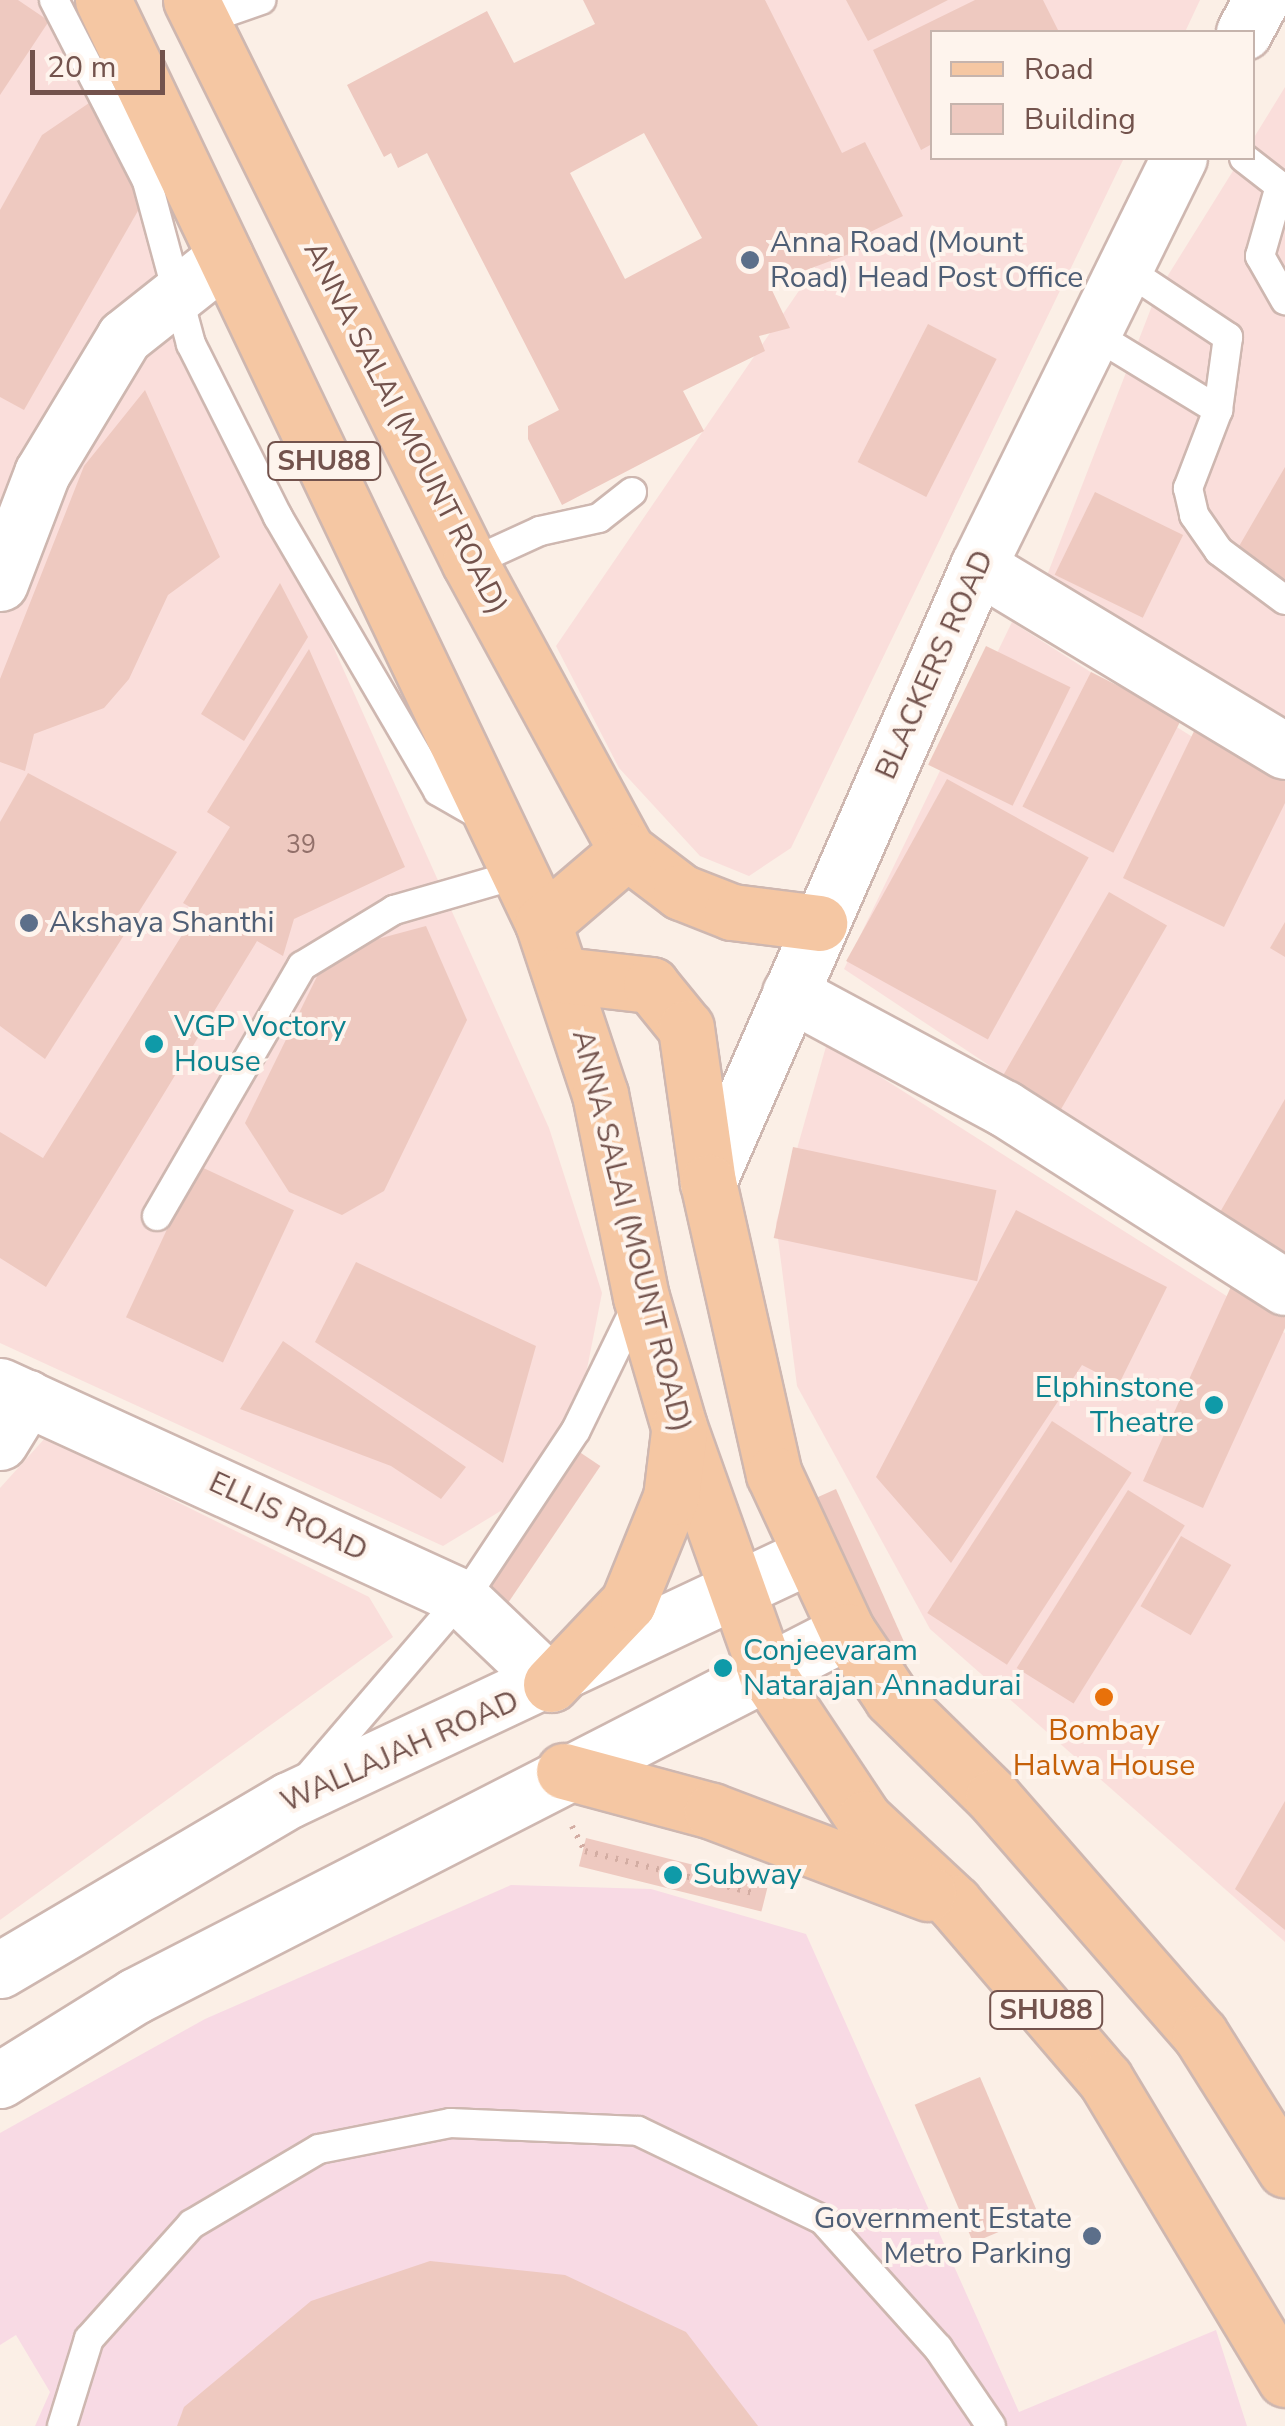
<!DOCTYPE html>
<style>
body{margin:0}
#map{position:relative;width:1285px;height:2426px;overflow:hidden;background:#fbefe6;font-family:"Nunito Sans",sans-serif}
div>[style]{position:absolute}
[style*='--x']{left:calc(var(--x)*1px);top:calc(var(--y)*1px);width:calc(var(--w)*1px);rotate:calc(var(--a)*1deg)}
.commercial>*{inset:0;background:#fadedb}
.medical>*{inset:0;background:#f8dae4}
.building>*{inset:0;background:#eec9c0;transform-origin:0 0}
.path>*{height:6px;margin-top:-3px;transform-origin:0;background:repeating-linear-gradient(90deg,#d3ada3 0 2.5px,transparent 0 10.5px)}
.roads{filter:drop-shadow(2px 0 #ceb7b0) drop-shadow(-2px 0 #ceb7b0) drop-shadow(0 2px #ceb7b0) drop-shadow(0 -2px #ceb7b0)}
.service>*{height:28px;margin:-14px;padding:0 14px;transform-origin:14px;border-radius:14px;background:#fff}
.minor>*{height:55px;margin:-27.5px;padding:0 27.5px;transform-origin:27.5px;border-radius:27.5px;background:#fff}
.secondary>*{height:55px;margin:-27.5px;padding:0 27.5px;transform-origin:27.5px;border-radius:27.5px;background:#fff}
.primary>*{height:55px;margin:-27.5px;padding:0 27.5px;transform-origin:27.5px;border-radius:27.5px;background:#f5c7a3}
.dots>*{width:28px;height:28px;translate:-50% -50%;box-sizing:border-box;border:5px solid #fef4ed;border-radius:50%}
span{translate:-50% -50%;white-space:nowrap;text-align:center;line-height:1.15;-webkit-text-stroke:8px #fef4ed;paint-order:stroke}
.number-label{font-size:25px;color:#92706a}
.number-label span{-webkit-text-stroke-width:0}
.shield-label span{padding:2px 8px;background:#fef4ed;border:2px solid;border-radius:8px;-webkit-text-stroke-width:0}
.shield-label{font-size:28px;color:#73534d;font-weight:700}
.service-label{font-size:30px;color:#4e5e75}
.left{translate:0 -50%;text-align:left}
.right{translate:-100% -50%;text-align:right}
.street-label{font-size:30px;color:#73534d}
.culture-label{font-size:30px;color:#0d838f}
.food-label{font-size:30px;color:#c56008}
.legend{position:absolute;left:930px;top:30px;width:325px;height:130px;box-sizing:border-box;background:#fef4ed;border:2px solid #c6b4ad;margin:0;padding:12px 18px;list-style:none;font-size:30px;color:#73534d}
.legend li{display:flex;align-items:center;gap:20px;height:50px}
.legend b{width:50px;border:2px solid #c6b4ad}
.scale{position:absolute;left:30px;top:50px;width:135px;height:45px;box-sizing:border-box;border:5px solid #73534d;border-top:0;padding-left:12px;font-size:30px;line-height:35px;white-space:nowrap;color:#73534d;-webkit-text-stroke:8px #fef4ed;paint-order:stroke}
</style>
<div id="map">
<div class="commercial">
<div style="clip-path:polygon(0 0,41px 0,54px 24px,549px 1128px,602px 1293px,583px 1389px,532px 1492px,443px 1546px,0 1343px)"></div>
<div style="clip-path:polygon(754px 0,1200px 0,1185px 32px,932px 32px,932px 158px,1124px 158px,791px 848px,749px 876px,700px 856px,619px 768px,556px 646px,859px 203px)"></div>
<div style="clip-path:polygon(1285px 87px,1285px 733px,1044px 583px,1157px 293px,1241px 158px,1252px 158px,1253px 139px)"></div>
<div style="clip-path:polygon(1012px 622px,1285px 796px,1285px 1262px,844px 969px)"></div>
<div style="clip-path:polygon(827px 1043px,1285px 1333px,1285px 1942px,930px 1629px,797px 1386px,776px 1223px)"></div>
<div style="clip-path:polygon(46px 1437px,369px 1597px,393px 1637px,0 1920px,0 1488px)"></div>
</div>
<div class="medical">
<div style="clip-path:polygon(511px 1885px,651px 1889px,806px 1934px,1019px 2412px,1216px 2330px,1247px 2426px,35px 2426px,50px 2392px,16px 2335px,0 2345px,0 2133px,205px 2019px)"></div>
</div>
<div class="building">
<div style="clip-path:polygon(0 0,18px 0,49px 21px,0 95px)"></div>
<div style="clip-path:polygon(evenodd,583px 0,765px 0,842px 153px,865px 142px,903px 216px,860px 237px,865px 248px,769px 284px,790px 328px,759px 336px,765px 351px,683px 391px,704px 431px,562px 505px,528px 439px,528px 426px,559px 410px,427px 153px,398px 168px,391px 153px,384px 157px,347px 85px,487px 11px,514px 63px,595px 24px,583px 0,644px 133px,702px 238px,625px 279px,570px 173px,644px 133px)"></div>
<div style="clip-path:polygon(846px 0,948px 0,868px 41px)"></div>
<div style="clip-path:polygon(975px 0,1043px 0,1059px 32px,932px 32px,932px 144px,921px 150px,873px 50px)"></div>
<div style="clip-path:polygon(92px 101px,143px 202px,24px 410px,0 397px,0 210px,42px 135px)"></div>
<div style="left:928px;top:324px;width:77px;height:155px;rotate:27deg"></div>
<div style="clip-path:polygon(145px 390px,220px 557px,168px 595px,129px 679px,104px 708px,34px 734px,25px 771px,0 762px,0 679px,84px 466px)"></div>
<div style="clip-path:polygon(1285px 467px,1285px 582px,1238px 548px)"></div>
<div style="left:1095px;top:492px;width:98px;height:92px;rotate:26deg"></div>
<div style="clip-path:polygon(280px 583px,308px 637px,244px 741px,201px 714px)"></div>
<div style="left:986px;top:646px;width:94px;height:132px;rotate:26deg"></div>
<div style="clip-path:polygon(309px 649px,405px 867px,294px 919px,283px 956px,257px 941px,46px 1287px,0 1258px,0 1132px,43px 1158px,197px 911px,183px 903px,230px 827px,207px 812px)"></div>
<div style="left:1091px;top:672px;width:102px;height:151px;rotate:27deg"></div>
<div style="clip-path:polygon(1198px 723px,1285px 765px,1285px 803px,1224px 927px,1123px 878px)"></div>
<div style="clip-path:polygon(28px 773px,177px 852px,45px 1059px,0 1026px,0 822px)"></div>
<div style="left:947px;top:779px;width:162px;height:208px;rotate:29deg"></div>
<div style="left:1109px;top:892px;width:67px;height:215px;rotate:30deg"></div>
<div style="clip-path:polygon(1285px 922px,1285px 957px,1270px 948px)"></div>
<div style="clip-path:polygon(426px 926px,467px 1020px,384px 1191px,342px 1215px,289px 1192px,245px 1123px,329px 952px)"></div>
<div style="clip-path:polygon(1285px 1099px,1285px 1253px,1219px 1214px)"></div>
<div style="left:793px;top:1147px;width:208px;height:93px;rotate:12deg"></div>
<div style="left:197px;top:1165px;width:107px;height:168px;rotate:25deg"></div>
<div style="clip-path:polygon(1016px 1210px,1167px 1287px,1119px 1384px,1082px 1365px,951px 1563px,876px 1477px)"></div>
<div style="clip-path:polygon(356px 1262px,536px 1346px,503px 1463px,315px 1342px)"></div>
<div style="clip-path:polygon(1234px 1280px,1285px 1303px,1285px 1328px,1203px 1508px,1143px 1481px)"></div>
<div style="clip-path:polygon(283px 1341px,466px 1467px,441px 1499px,391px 1466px,240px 1409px)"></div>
<div style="left:1052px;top:1421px;width:95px;height:229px;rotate:33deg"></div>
<div style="left:578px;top:1451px;width:27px;height:168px;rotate:34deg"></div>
<div style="left:836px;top:1489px;width:189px;height:30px;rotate:66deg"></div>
<div style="left:1128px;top:1490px;width:67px;height:210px;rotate:32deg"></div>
<div style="left:1181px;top:1536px;width:58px;height:81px;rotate:30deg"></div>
<div style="clip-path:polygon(1285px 1801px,1285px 1930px,1235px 1889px)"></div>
<div style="left:586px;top:1838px;width:188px;height:29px;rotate:14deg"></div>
<div style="left:980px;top:2077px;width:150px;height:71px;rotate:67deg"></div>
<div style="clip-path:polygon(430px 2261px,565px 2275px,686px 2332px,758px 2426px,177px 2426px,184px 2407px,311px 2301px)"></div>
</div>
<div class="path">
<div style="--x:572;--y:1826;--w:28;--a:63"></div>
<div style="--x:585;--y:1851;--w:178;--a:14"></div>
</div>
<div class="roads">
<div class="service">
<div style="--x:54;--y:0;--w:203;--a:62.8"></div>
<div style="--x:147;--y:181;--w:169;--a:74.9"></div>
<div style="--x:191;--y:344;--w:194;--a:63.3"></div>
<div style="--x:278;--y:517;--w:317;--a:59.7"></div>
<div style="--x:438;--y:791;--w:54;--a:29.9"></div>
<div style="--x:201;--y:21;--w:64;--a:-19.3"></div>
<div style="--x:1244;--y:158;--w:46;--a:37.9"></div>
<div style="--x:1280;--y:186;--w:73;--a:105.9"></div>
<div style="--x:1260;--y:256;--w:51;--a:60.4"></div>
<div style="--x:1124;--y:268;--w:125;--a:33.6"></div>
<div style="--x:1228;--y:337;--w:74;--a:97.8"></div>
<div style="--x:1092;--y:333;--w:148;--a:31.4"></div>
<div style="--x:1218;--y:410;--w:84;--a:111"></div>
<div style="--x:1188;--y:488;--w:28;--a:77"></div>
<div style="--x:1194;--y:515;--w:44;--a:55.2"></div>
<div style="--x:1219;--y:551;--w:82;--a:36.6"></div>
<div style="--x:470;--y:563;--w:77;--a:-24.6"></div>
<div style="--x:540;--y:531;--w:60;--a:-12.4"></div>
<div style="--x:599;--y:518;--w:42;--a:-38.2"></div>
<div style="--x:157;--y:1216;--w:289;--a:-59.9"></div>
<div style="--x:302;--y:966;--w:108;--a:-31.3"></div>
<div style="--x:394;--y:910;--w:133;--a:-16.1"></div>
<div style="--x:309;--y:1776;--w:255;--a:-49.4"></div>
<div style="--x:475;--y:1582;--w:182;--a:-56.4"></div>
<div style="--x:576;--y:1430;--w:144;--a:-64"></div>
<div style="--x:62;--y:2426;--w:91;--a:-72.8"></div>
<div style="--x:89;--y:2339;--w:154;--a:-48.2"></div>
<div style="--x:192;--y:2224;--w:147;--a:-30.6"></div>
<div style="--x:319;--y:2149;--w:134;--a:-11.2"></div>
<div style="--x:450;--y:2123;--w:188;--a:2.4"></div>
<div style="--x:638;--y:2131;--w:205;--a:25.7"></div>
<div style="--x:823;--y:2220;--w:172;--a:48.1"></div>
<div style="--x:938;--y:2348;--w:94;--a:55.8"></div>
</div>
<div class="minor">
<div style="--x:978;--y:566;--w:358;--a:31.1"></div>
<div style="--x:0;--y:583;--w:118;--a:-69.1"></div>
<div style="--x:42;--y:473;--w:159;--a:-58.9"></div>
<div style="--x:124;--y:337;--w:129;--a:-38.4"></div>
<div style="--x:790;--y:993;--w:243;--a:28.3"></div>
<div style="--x:1004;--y:1108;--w:333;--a:32.5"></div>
<div style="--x:0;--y:1386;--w:505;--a:24.58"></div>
<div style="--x:459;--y:1596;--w:127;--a:43.7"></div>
<div style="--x:0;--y:1442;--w:52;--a:-58.5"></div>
</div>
<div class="secondary">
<div style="--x:1244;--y:32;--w:36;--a:-62"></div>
<div style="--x:708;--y:1182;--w:673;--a:-66.33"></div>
<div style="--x:978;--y:566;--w:455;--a:-63.8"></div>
<div style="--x:0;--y:1970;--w:335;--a:-30.5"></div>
<div style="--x:289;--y:1800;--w:576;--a:-25.19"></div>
<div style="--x:0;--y:2080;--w:159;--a:-31.9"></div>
<div style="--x:135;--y:1996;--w:800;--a:-27.14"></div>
</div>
<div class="primary">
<div style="--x:103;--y:0;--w:1023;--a:64.51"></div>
<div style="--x:543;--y:923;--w:180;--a:71.6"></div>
<div style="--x:600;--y:1094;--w:207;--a:78.6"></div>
<div style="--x:641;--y:1297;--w:135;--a:73.7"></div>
<div style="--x:679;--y:1427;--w:260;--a:70.4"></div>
<div style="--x:766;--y:1672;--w:177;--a:56.3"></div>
<div style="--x:864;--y:1819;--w:123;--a:43"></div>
<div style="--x:954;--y:1903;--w:232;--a:49.4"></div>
<div style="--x:1105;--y:2079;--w:350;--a:59"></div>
<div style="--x:191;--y:0;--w:628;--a:63.64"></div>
<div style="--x:470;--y:563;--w:328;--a:61.4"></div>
<div style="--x:627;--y:851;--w:68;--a:37.2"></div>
<div style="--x:681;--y:892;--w:55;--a:21.4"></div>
<div style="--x:732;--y:912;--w:88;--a:7.2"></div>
<div style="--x:543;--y:923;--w:111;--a:-40.6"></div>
<div style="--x:563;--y:975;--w:89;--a:6.5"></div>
<div style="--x:651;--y:985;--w:55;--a:50.9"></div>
<div style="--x:686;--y:1028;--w:156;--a:81.9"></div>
<div style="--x:708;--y:1182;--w:299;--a:77.3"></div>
<div style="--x:774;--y:1474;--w:173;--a:65.1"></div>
<div style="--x:847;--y:1631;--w:81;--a:56.1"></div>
<div style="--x:892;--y:1698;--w:141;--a:44.4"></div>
<div style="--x:993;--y:1797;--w:315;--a:48.9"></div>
<div style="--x:1200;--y:2034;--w:160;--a:57.8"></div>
<div style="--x:551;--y:1684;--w:112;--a:-46.5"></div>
<div style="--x:628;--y:1603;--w:114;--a:-67.9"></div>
<div style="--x:671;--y:1497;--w:65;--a:-83"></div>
<div style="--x:564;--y:1771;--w:153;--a:15.1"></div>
<div style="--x:712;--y:1811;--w:231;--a:20.8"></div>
</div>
</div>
<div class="dots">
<div style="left:750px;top:260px;background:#5c6f8a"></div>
<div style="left:29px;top:923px;background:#5c6f8a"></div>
<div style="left:154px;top:1044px;background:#0f9aa8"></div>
<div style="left:1214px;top:1405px;background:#0f9aa8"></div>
<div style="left:723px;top:1668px;background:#0f9aa8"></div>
<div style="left:1104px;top:1697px;background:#e8710a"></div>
<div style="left:673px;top:1875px;background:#0f9aa8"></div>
<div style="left:1092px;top:2236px;background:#5c6f8a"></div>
</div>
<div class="number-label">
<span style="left:301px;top:845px">39</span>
</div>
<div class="shield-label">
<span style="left:324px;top:461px">SHU88</span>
<span style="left:1046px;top:2010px">SHU88</span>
</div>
<div class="service-label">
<span class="left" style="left:770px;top:260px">Anna Road (Mount<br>Road) Head Post Office</span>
<span class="left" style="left:49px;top:923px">Akshaya Shanthi</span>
<span class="right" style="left:1072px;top:2236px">Government Estate<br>Metro Parking</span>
</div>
<div class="street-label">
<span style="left:405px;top:428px;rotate:63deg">ANNA SALAI (MOUNT ROAD)</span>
<span style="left:935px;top:665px;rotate:-66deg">BLACKERS ROAD</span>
<span style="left:631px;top:1231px;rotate:76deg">ANNA SALAI (MOUNT ROAD)</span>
<span style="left:288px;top:1517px;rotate:25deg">ELLIS ROAD</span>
<span style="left:400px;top:1752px;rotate:-24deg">WALLAJAH ROAD</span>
</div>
<div class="culture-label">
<span class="left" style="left:174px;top:1044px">VGP Voctory<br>House</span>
<span class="right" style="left:1194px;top:1405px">Elphinstone<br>Theatre</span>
<span class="left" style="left:743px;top:1668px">Conjeevaram<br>Natarajan Annadurai</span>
<span class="left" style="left:693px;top:1875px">Subway</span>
</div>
<div class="food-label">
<span style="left:1104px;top:1748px">Bombay<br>Halwa House</span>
</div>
<ul class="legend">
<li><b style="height:12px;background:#f5c7a3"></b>Road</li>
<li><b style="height:28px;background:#eec9c0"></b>Building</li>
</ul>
<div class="scale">20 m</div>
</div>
